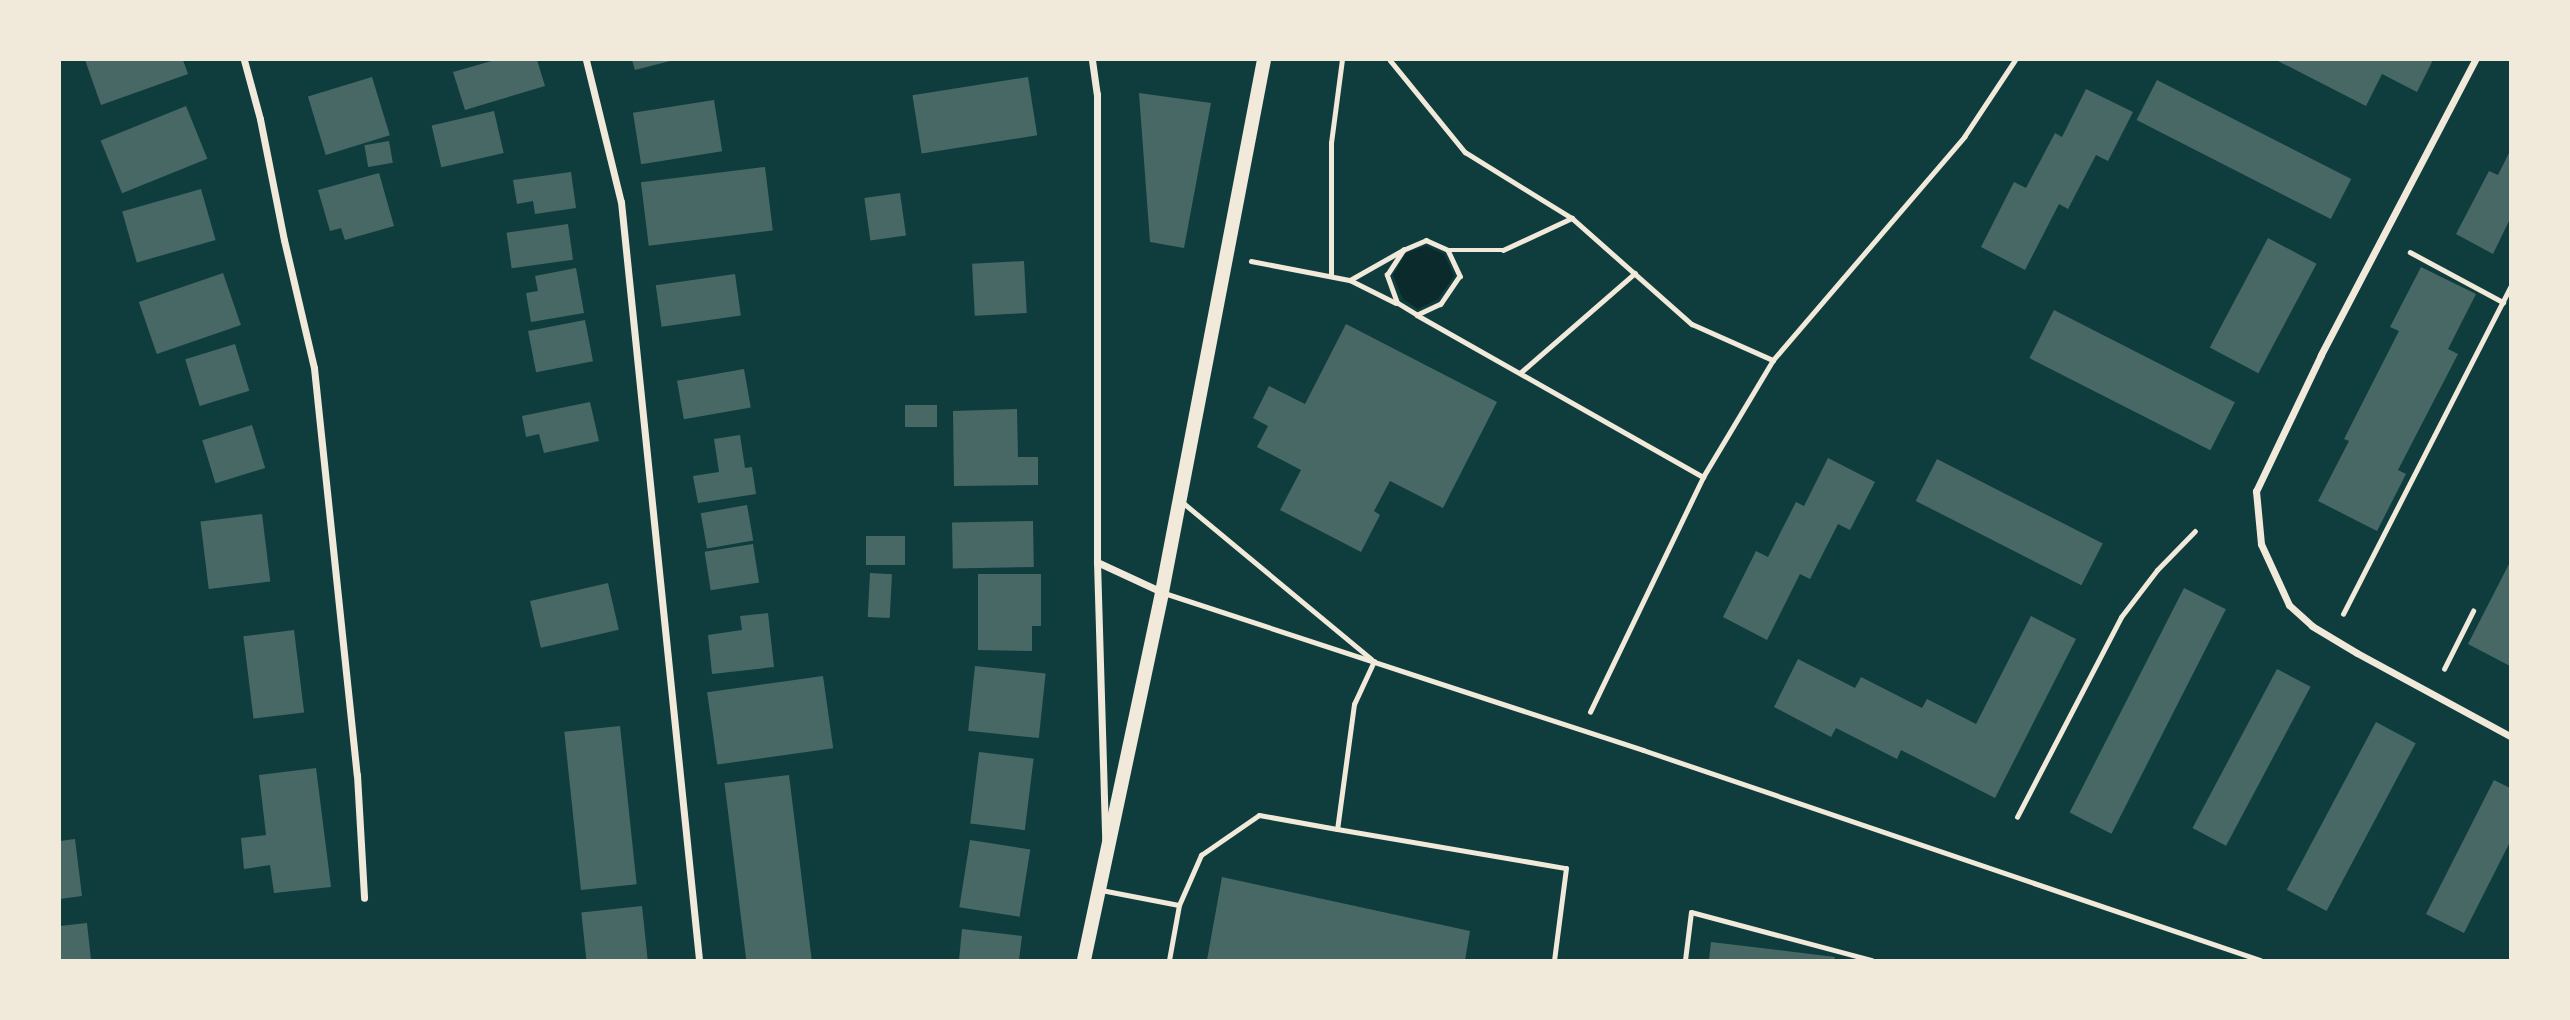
<!DOCTYPE html>
<style>
body{margin:0}
#map{position:relative;width:2570px;height:1020px;overflow:hidden;background:#0f3d3e;font-family:"Work Sans",sans-serif}
div>[style]{position:absolute}
[style*='--x']{left:calc(var(--x)*1px);top:calc(var(--y)*1px);width:calc(var(--w)*1px);rotate:calc(var(--a)*1deg)}
.water>*{inset:0;background:#0a2a2b}
.building>*{inset:0;background:#486865;transform-origin:0 0}
.path>*{height:4.5px;margin:-2.25px;padding:0 2.25px;transform-origin:2.25px;border-radius:2.25px;background:#f1e9da}
.service>*{height:5px;margin:-2.5px;padding:0 2.5px;transform-origin:2.5px;border-radius:2.5px;background:#f1e9da}
.minor>*{height:7px;margin:-3.5px;padding:0 3.5px;transform-origin:3.5px;border-radius:3.5px;background:#f1e9da}
.secondary>*{height:14px;margin:-7px;padding:0 7px;transform-origin:7px;border-radius:7px;background:#f1e9da}
span{translate:-50% -50%;white-space:nowrap;text-align:center;line-height:1.15;-webkit-text-stroke:7px #f1e9da;paint-order:stroke}
.frame{position:absolute;inset:0;border:61px solid #f1e9da;pointer-events:none}
</style>
<div id="map">
<div class="water">
<div style="clip-path:polygon(1426px 246px,1444px 254px,1454px 276px,1438px 299px,1418px 309px,1403px 299px,1393px 275px,1406px 253px)"></div>
</div>
<div class="building">
<div style="clip-path:polygon(85px 60px,183px 60px,188px 74px,101px 105px)"></div>
<div style="clip-path:polygon(495px 60px,537px 60px,545px 86px,465px 110px,453px 72px)"></div>
<div style="clip-path:polygon(632px 60px,674px 60px,635px 70px)"></div>
<div style="clip-path:polygon(2276px 60px,2433px 60px,2417px 92px,2382px 74px,2366px 106px)"></div>
<div style="left:372px;top:77px;width:61px;height:67px;rotate:73deg"></div>
<div style="left:1028px;top:77px;width:59px;height:117px;rotate:81deg"></div>
<div style="left:2157px;top:80px;width:218px;height:45px;rotate:27deg"></div>
<div style="clip-path:polygon(2086px 89px,2133px 112px,2108px 161px,2096px 155px,2068px 209px,2059px 204px,2025px 270px,1981px 247px,2014px 182px,2026px 188px,2055px 133px,2062px 137px)"></div>
<div style="clip-path:polygon(1139px 93px,1211px 103px,1184px 248px,1150px 242px)"></div>
<div style="left:714px;top:100px;width:52px;height:82px;rotate:81deg"></div>
<div style="left:186px;top:106px;width:57px;height:92px;rotate:68deg"></div>
<div style="left:494px;top:111px;width:43px;height:64px;rotate:77deg"></div>
<div style="left:389px;top:141px;width:22px;height:25px;rotate:80deg"></div>
<div style="clip-path:polygon(2510px 151px,2510px 219px,2493px 254px,2456px 234px,2489px 171px,2498px 175px)"></div>
<div style="left:765px;top:167px;width:64px;height:125px;rotate:83deg"></div>
<div style="clip-path:polygon(571px 172px,576px 208px,535px 214px,533px 201px,517px 204px,513px 180px)"></div>
<div style="clip-path:polygon(379px 173px,394px 226px,345px 240px,341px 228px,330px 231px,318px 190px)"></div>
<div style="left:201px;top:189px;width:53px;height:82px;rotate:74deg"></div>
<div style="left:900px;top:193px;width:43px;height:36px;rotate:82deg"></div>
<div style="left:568px;top:224px;width:36px;height:62px;rotate:82deg"></div>
<div style="left:2268px;top:238px;width:55px;height:124px;rotate:28deg"></div>
<div style="left:1024px;top:261px;width:52px;height:52px;rotate:87deg"></div>
<div style="clip-path:polygon(2421px 267px,2476px 294px,2448px 349px,2458px 354px,2398px 470px,2406px 474px,2377px 531px,2318px 501px,2349px 441px,2344px 439px,2399px 331px,2390px 327px)"></div>
<div style="clip-path:polygon(576px 268px,584px 313px,531px 322px,526px 293px,538px 291px,535px 276px)"></div>
<div style="left:223px;top:273px;width:55px;height:89px;rotate:71deg"></div>
<div style="left:735px;top:274px;width:42px;height:80px;rotate:82deg"></div>
<div style="left:2054px;top:310px;width:203px;height:54px;rotate:27deg"></div>
<div style="left:585px;top:320px;width:42px;height:58px;rotate:79deg"></div>
<div style="clip-path:polygon(1346px 324px,1497px 402px,1443px 508px,1390px 481px,1374px 511px,1380px 515px,1361px 552px,1280px 510px,1301px 470px,1257px 447px,1268px 426px,1253px 418px,1269px 386px,1305px 404px)"></div>
<div style="left:235px;top:344px;width:49px;height:52px;rotate:73deg"></div>
<div style="left:744px;top:369px;width:39px;height:68px;rotate:80deg"></div>
<div style="clip-path:polygon(590px 402px,599px 441px,544px 453px,539px 434px,526px 437px,522px 416px)"></div>
<div style="left:905px;top:405px;width:32px;height:22px"></div>
<div style="clip-path:polygon(1017px 409px,1018px 457px,1038px 457px,1038px 485px,954px 486px,953px 411px)"></div>
<div style="left:252px;top:425px;width:45px;height:52px;rotate:73deg"></div>
<div style="clip-path:polygon(740px 435px,745px 468px,752px 467px,756px 494px,698px 503px,693px 476px,719px 472px,714px 439px)"></div>
<div style="clip-path:polygon(1828px 458px,1875px 482px,1850px 530px,1838px 524px,1810px 579px,1800px 574px,1767px 640px,1723px 617px,1756px 551px,1768px 557px,1796px 502px,1804px 506px)"></div>
<div style="left:1937px;top:459px;width:186px;height:47px;rotate:27deg"></div>
<div style="left:747px;top:505px;width:36px;height:47px;rotate:80deg"></div>
<div style="left:262px;top:514px;width:68px;height:62px;rotate:83deg"></div>
<div style="left:1033px;top:521px;width:46px;height:81px;rotate:89deg"></div>
<div style="left:866px;top:536px;width:39px;height:29px"></div>
<div style="left:753px;top:544px;width:39px;height:49px;rotate:81deg"></div>
<div style="clip-path:polygon(2510px 562px,2510px 666px,2468px 644px)"></div>
<div style="left:870px;top:573px;width:22px;height:44px;rotate:3deg"></div>
<div style="clip-path:polygon(978px 574px,1041px 574px,1041px 626px,1032px 626px,1032px 651px,978px 650px)"></div>
<div style="left:608px;top:583px;width:48px;height:80px;rotate:77deg"></div>
<div style="left:2184px;top:588px;width:47px;height:252px;rotate:27deg"></div>
<div style="clip-path:polygon(768px 613px,774px 667px,712px 674px,708px 635px,742px 630px,740px 616px)"></div>
<div style="clip-path:polygon(2031px 616px,2076px 639px,1995px 798px,1901px 750px,1897px 759px,1836px 728px,1831px 737px,1774px 707px,1798px 659px,1855px 688px,1861px 677px,1922px 708px,1927px 699px,1976px 724px)"></div>
<div style="left:294px;top:630px;width:83px;height:51px;rotate:83deg"></div>
<div style="left:975px;top:666px;width:71px;height:65px;rotate:6deg"></div>
<div style="left:2277px;top:669px;width:38px;height:180px;rotate:28deg"></div>
<div style="left:823px;top:676px;width:73px;height:117px;rotate:82deg"></div>
<div style="left:2376px;top:722px;width:45px;height:190px;rotate:28deg"></div>
<div style="left:620px;top:726px;width:159px;height:56px;rotate:84deg"></div>
<div style="left:979px;top:752px;width:55px;height:72px;rotate:7deg"></div>
<div style="clip-path:polygon(316px 768px,331px 887px,274px 893px,270px 865px,244px 869px,241px 838px,266px 835px,259px 775px)"></div>
<div style="left:789px;top:775px;width:186px;height:65px;rotate:83deg"></div>
<div style="clip-path:polygon(2494px 780px,2510px 788px,2510px 842px,2464px 933px,2426px 914px)"></div>
<div style="clip-path:polygon(75px 839px,82px 896px,60px 899px,60px 841px)"></div>
<div style="left:970px;top:840px;width:61px;height:68px;rotate:9deg"></div>
<div style="clip-path:polygon(1222px 877px,1470px 931px,1465px 960px,1207px 960px)"></div>
<div style="left:642px;top:906px;width:54px;height:61px;rotate:84deg"></div>
<div style="clip-path:polygon(87px 923px,91px 960px,61px 960px,60px 926px)"></div>
<div style="clip-path:polygon(962px 929px,1022px 936px,1019px 960px,959px 960px)"></div>
<div style="clip-path:polygon(1711px 942px,1835px 957px,1834px 960px,1709px 960px)"></div>
</div>
<div class="path">
<div style="--x:1390;--y:60;--w:119;--a:50.8"></div>
<div style="--x:1465;--y:152;--w:126;--a:31.7"></div>
<div style="--x:1572;--y:218;--w:160;--a:41.5"></div>
<div style="--x:1692;--y:324;--w:89;--a:24"></div>
<div style="--x:1448;--y:250;--w:55;--a:0"></div>
<div style="--x:1503;--y:250;--w:76;--a:-24.9"></div>
<div style="--x:2410;--y:252;--w:106;--a:28.3"></div>
<div style="--x:1251;--y:261;--w:101;--a:10.9"></div>
<div style="--x:1350;--y:280;--w:51;--a:26.6"></div>
<div style="--x:1331;--y:276;--w:133;--a:-90"></div>
<div style="--x:1331;--y:143;--w:84;--a:-82.5"></div>
<div style="--x:1350;--y:280;--w:61;--a:-29.5"></div>
<div style="--x:1403;--y:250;--w:25;--a:-23"></div>
<div style="--x:1426;--y:240;--w:24;--a:24"></div>
<div style="--x:1448;--y:250;--w:29;--a:65"></div>
<div style="--x:1460;--y:276;--w:34;--a:124"></div>
<div style="--x:1441;--y:304;--w:26;--a:155"></div>
<div style="--x:1417;--y:315;--w:23;--a:-149"></div>
<div style="--x:1397;--y:303;--w:30;--a:-110"></div>
<div style="--x:1387;--y:275;--w:30;--a:-57"></div>
<div style="--x:1417;--y:315;--w:329;--a:29.5"></div>
<div style="--x:1520;--y:373;--w:152;--a:-41"></div>
<div style="--x:2343;--y:614;--w:367;--a:-62.9"></div>
<div style="--x:2444;--y:669;--w:65;--a:-63.4"></div>
<div style="--x:1590;--y:712;--w:261;--a:-64.3"></div>
<div style="--x:1703;--y:477;--w:136;--a:-59.1"></div>
<div style="--x:1773;--y:360;--w:294;--a:-49.4"></div>
<div style="--x:1964;--y:137;--w:92;--a:-56.5"></div>
<div style="--x:2017;--y:817;--w:225;--a:-62.5"></div>
<div style="--x:2121;--y:617;--w:59;--a:-52.5"></div>
<div style="--x:2157;--y:570;--w:54;--a:-45.7"></div>
</div>
<div class="service">
<div style="--x:1182;--y:502;--w:246;--a:39.7"></div>
<div style="--x:1164;--y:593;--w:504;--a:18.15"></div>
<div style="--x:1643;--y:750;--w:652;--a:18.8"></div>
<div style="--x:1374;--y:661;--w:47;--a:114.9"></div>
<div style="--x:1354;--y:704;--w:126;--a:97.7"></div>
<div style="--x:1337;--y:829;--w:232;--a:9.7"></div>
<div style="--x:1566;--y:868;--w:93;--a:97.4"></div>
<div style="--x:1101;--y:890;--w:79;--a:10.9"></div>
<div style="--x:1179;--y:905;--w:55;--a:-66.3"></div>
<div style="--x:1201;--y:855;--w:70;--a:-34.6"></div>
<div style="--x:1259;--y:815;--w:79;--a:10.2"></div>
<div style="--x:1169;--y:960;--w:56;--a:-79.7"></div>
<div style="--x:1685;--y:960;--w:48;--a:-82.9"></div>
<div style="--x:1691;--y:912;--w:187;--a:14.9"></div>
</div>
<div class="minor">
<div style="--x:244;--y:60;--w:61;--a:74.8"></div>
<div style="--x:260;--y:119;--w:123;--a:78.8"></div>
<div style="--x:284;--y:240;--w:131;--a:76.8"></div>
<div style="--x:314;--y:368;--w:409;--a:84"></div>
<div style="--x:357;--y:775;--w:123;--a:86.7"></div>
<div style="--x:586;--y:60;--w:146;--a:76.2"></div>
<div style="--x:621;--y:202;--w:762;--a:84.12"></div>
<div style="--x:1092;--y:60;--w:34;--a:82"></div>
<div style="--x:1097;--y:94;--w:468;--a:90"></div>
<div style="--x:1097;--y:562;--w:277;--a:88.3"></div>
<div style="--x:2475;--y:60;--w:333;--a:117.6"></div>
<div style="--x:2321;--y:355;--w:151;--a:115.5"></div>
<div style="--x:2256;--y:491;--w:53;--a:84.6"></div>
<div style="--x:2261;--y:544;--w:67;--a:65.3"></div>
<div style="--x:2289;--y:605;--w:31;--a:42"></div>
<div style="--x:2312;--y:626;--w:52;--a:31"></div>
<div style="--x:2357;--y:653;--w:174;--a:28.5"></div>
<div style="--x:1097;--y:562;--w:72;--a:24.8"></div>
</div>
<div class="secondary">
<div style="--x:1084;--y:960;--w:376;--a:-78"></div>
<div style="--x:1162;--y:592;--w:542;--a:-79.15"></div>
</div>
<div class="frame"></div>
</div>
